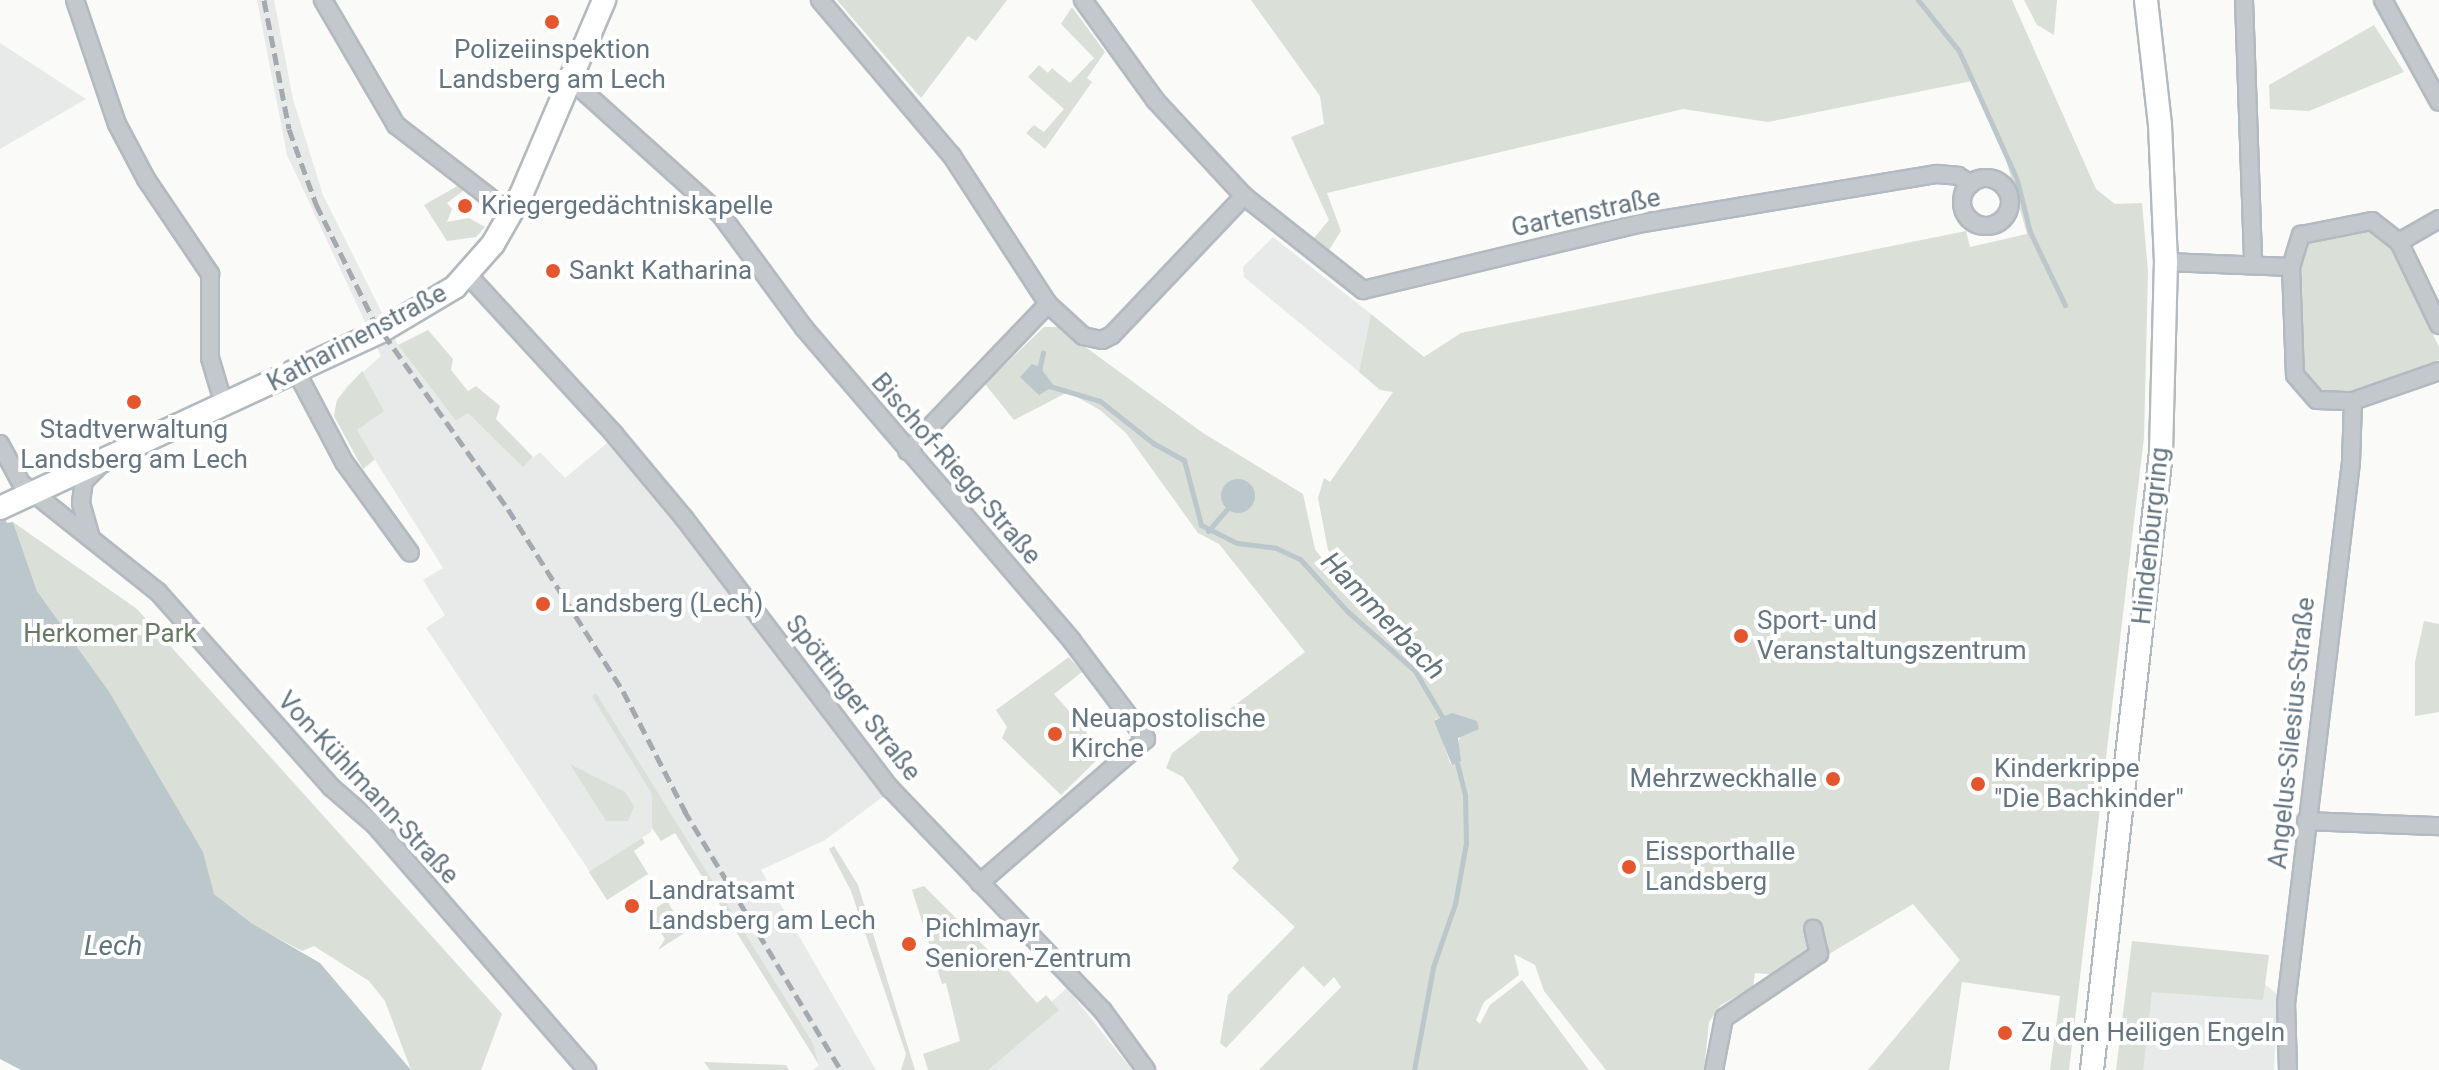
<!DOCTYPE html>
<meta charset="utf-8">
<style>
body{margin:0}
#map{position:relative;width:2439px;height:1070px;overflow:hidden;background:#fafaf8;font-family:Roboto,sans-serif}
div>[style]{position:absolute}
[style*='--x']{left:calc(var(--x)*1px);top:calc(var(--y)*1px);width:calc(var(--w)*1px);rotate:calc(var(--a)*1deg)}
.built>*{inset:0;background:#e8e9e9}
.green>*{inset:0;background:#dadfd7}
.water>*{inset:0;background:#bbc7cb}
.round{border-radius:50%}
.stream>*{height:5px;margin:-2.5px;padding:0 2.5px;transform-origin:2.5px;border-radius:2.5px;background:#bbc7cb}
.roads{filter:drop-shadow(2px 0 #b3babf) drop-shadow(-2px 0 #b3babf) drop-shadow(0 2px #b3babf) drop-shadow(0 -2px #b3babf)}
.street>*{height:16px;margin:-8px;padding:0 8px;transform-origin:8px;border-radius:8px;background:#c3c8cc}
.street>.ring{margin:-8px;padding:0;box-sizing:content-box;background:none;border:16px solid #c3c8cc;border-radius:50%}
.secondary>*{height:22px;margin:-11px;padding:0 11px;transform-origin:11px;border-radius:11px;background:#fff}
.rail>*{height:5px;margin-top:-2.5px;transform-origin:0;background:repeating-linear-gradient(90deg,#a2aab0 0 12px,transparent 0 18px)}
.dots>*{width:22px;height:22px;translate:-50% -50%;box-sizing:border-box;border:4px solid #fff;border-radius:50%}
span{translate:-50% -50%;white-space:nowrap;text-align:center;line-height:1.15;-webkit-text-stroke:8px #fff;paint-order:stroke}
.poi-label{font-size:26px;color:#657683}
.left{translate:0 -50%;text-align:left}
.right{translate:-100% -50%;text-align:right}
.street-label{font-size:26px;color:#657683}
.park-label{font-size:26px;color:#687a64}
.water-label{font-size:28px;color:#60757c;font-style:italic}
</style>
<div id="map">
<div class="built">
<div style="clip-path:polygon(257px 0,274px 0,293px 99px,323px 195px,398px 345px,456px 421px,468px 413px,523px 466px,540px 452px,565px 478px,612px 439px,888px 793px,825px 840px,761px 870px,876px 1070px,813px 1070px,819px 1065px,813px 1043px,668px 810px,655px 809px,651px 832px,590px 872px,426px 628px,445px 615px,423px 580px,443px 568px,375px 460px,363px 469px,334px 416px,337px 400px,348px 385px,381px 356px,287px 155px)"></div>
<div style="clip-path:polygon(0 43px,86px 99px,0 149px)"></div>
<div style="clip-path:polygon(1273px 237px,1371px 314px,1359px 372px,1244px 277px,1243px 267px)"></div>
<div style="clip-path:polygon(2152px 975px,2262px 982px,2277px 994px,2274px 1070px,2139px 1070px)"></div>
<div style="clip-path:polygon(1067px 988px,1132px 1070px,969px 1070px,977px 1067px)"></div>
</div>
<div class="green">
<div style="clip-path:polygon(837px 0,1007px 0,976px 41px,968px 36px,921px 98px)"></div>
<div style="clip-path:polygon(evenodd,1251px 0,2012px 0,2096px 189px,2115px 204px,2142px 203px,2148px 272px,2144px 437px,2069px 1070px,2050px 1070px,2060px 996px,1962px 982px,1949px 1070px,1868px 1070px,1960px 960px,1913px 904px,1792px 976px,1755px 973px,1753px 987px,1721px 1005px,1709px 1022px,1704px 1070px,1606px 1070px,1544px 991px,1535px 965px,1514px 954px,1519px 975px,1484px 1002px,1476px 1020px,1480px 1024px,1490px 1005px,1522px 980px,1589px 1070px,1259px 1070px,1341px 987px,1334px 977px,1324px 987px,1303px 966px,1226px 1048px,1220px 1043px,1228px 995px,1295px 927px,1232px 868px,1239px 860px,1183px 777px,1166px 768px,1172px 753px,1305px 652px,1219px 544px,1198px 533px,1126px 433px,1100px 410px,1068px 392px,1014px 420px,985px 384px,1044px 327px,1058px 327px,1203px 433px,1303px 494px,1315px 549px,1326px 564px,1369px 620px,1440px 676px,1328px 550px,1318px 498px,1324px 478px,1330px 482px,1393px 392px,1380px 390px,1359px 372px,1371px 314px,1424px 357px,1461px 333px,1966px 231px,1970px 247px,2027px 234px,2005px 156px,1972px 81px,1768px 122px,1683px 109px,1327px 193px,1341px 231px,1329px 250px,1314px 238px,1329px 220px,1291px 137px,1324px 124px,1320px 96px,1251px 0,1435px 718px,1460px 737px,1452px 765px,1450px 763px,1435px 718px)"></div>
<div style="clip-path:polygon(2024px 0,2057px 0,2054px 35px,2037px 25px)"></div>
<div style="clip-path:polygon(1072px 7px,1105px 52px,1087px 78px,1092px 82px,1045px 149px,1026px 133px,1034px 125px,1044px 132px,1064px 109px,1028px 77px,1039px 65px,1048px 73px,1052px 68px,1070px 83px,1094px 58px,1061px 24px)"></div>
<div style="clip-path:polygon(2374px 25px,2404px 72px,2309px 111px,2270px 109px,2269px 85px)"></div>
<div style="clip-path:polygon(461px 184px,468px 187px,447px 203px,452px 209px,447px 222px,469px 218px,485px 227px,476px 237px,447px 241px,424px 205px)"></div>
<div style="clip-path:polygon(2370px 231px,2391px 247px,2439px 347px,2439px 360px,2351px 394px,2322px 391px,2305px 373px,2299px 266px,2309px 243px)"></div>
<div style="clip-path:polygon(428px 330px,453px 359px,451px 370px,468px 391px,476px 386px,500px 406px,496px 419px,533px 457px,523px 467px,468px 413px,456px 421px,398px 345px)"></div>
<div style="clip-path:polygon(362px 371px,384px 411px,357px 430px,374px 459px,363px 469px,334px 416px,337px 400px)"></div>
<div style="clip-path:polygon(13px 522px,137px 609px,502px 1014px,481px 1070px,411px 1070px,385px 1001px,369px 981px,314px 946px,302px 951px,251px 924px,214px 894px,108px 690px,37px 591px)"></div>
<div style="clip-path:polygon(2424px 621px,2439px 624px,2439px 712px,2415px 716px,2415px 662px)"></div>
<div style="clip-path:polygon(1069px 657px,1082px 672px,1054px 694px,1105px 752px,1061px 795px,1002px 738px,1007px 727px,996px 710px)"></div>
<div style="clip-path:polygon(596px 693px,813px 1043px,819px 1065px,675px 833px,661px 841px,652px 828px,652px 794px,592px 696px)"></div>
<div style="clip-path:polygon(570px 764px,625px 792px,634px 806px,628px 821px,606px 821px)"></div>
<div style="clip-path:polygon(642px 838px,645px 843px,634px 851px,648px 874px,607px 900px,589px 872px)"></div>
<div style="clip-path:polygon(834px 846px,858px 885px,915px 1070px,901px 1070px,906px 1054px,851px 891px,829px 849px)"></div>
<div style="clip-path:polygon(924px 886px,1000px 962px,999px 970px,1004px 966px,1037px 1003px,1046px 995px,1059px 1010px,988px 1070px,928px 1070px,923px 1054px,960px 1041px,946px 983px,942px 984px,912px 890px)"></div>
<div style="clip-path:polygon(667px 901px,686px 932px,658px 950px,665px 939px,648px 913px)"></div>
<div style="clip-path:polygon(2132px 941px,2269px 955px,2263px 1000px,2152px 992px,2143px 1070px,2116px 1070px)"></div>
<div style="clip-path:polygon(704px 1062px,786px 1065px,789px 1070px,710px 1070px)"></div>
</div>
<div class="water">
<div style="clip-path:polygon(1032px 364px,1040px 367px,1054px 386px,1039px 395px,1020px 377px)"></div>
<div class="round" style="left:1221px;top:479px;width:34px;height:34px"></div>
<div style="clip-path:polygon(0 508px,7px 523px,13px 522px,37px 591px,108px 690px,203px 852px,214px 894px,251px 923px,320px 963px,411px 1070px,21px 1070px,0 1059px)"></div>
<div style="clip-path:polygon(1452px 713px,1477px 721px,1479px 729px,1458px 738px,1461px 761px,1452px 765px,1434px 721px)"></div>
</div>
<div class="stream">
<div style="--x:1918;--y:0;--w:65;--a:51.2"></div>
<div style="--x:1959;--y:51;--w:138;--a:65.7"></div>
<div style="--x:2017;--y:180;--w:54;--a:76"></div>
<div style="--x:2030;--y:232;--w:81;--a:64.4"></div>
<div style="--x:1039;--y:371;--w:19;--a:-78"></div>
<div style="--x:1046;--y:385;--w:56;--a:16.5"></div>
<div style="--x:1100;--y:401;--w:68;--a:38.4"></div>
<div style="--x:1153;--y:443;--w:35;--a:29"></div>
<div style="--x:1184;--y:460;--w:67;--a:75.3"></div>
<div style="--x:1201;--y:525;--w:40;--a:26.6"></div>
<div style="--x:1237;--y:543;--w:39;--a:7"></div>
<div style="--x:1276;--y:548;--w:26;--a:25"></div>
<div style="--x:1300;--y:559;--w:70;--a:47.9"></div>
<div style="--x:1347;--y:611;--w:91;--a:41.4"></div>
<div style="--x:1415;--y:671;--w:57;--a:59.4"></div>
<div style="--x:1208;--y:531;--w:30;--a:-49"></div>
<div style="--x:1414;--y:1070;--w:105;--a:-79.5"></div>
<div style="--x:1433;--y:967;--w:67;--a:-70.8"></div>
<div style="--x:1455;--y:904;--w:62;--a:-79.8"></div>
<div style="--x:1466;--y:843;--w:48;--a:-91.2"></div>
<div style="--x:1465;--y:795;--w:36;--a:-104"></div>
</div>
<div class="roads">
<div class="street">
<div style="--x:75;--y:0;--w:131;--a:71.3"></div>
<div style="--x:117;--y:124;--w:62;--a:62.2"></div>
<div style="--x:146;--y:179;--w:115;--a:56"></div>
<div style="--x:210;--y:274;--w:84;--a:90"></div>
<div style="--x:210;--y:358;--w:49;--a:73.4"></div>
<div style="--x:323;--y:0;--w:145;--a:59.7"></div>
<div style="--x:396;--y:125;--w:145;--a:37.7"></div>
<div style="--x:820;--y:0;--w:204;--a:49.8"></div>
<div style="--x:952;--y:156;--w:176;--a:57"></div>
<div style="--x:1083;--y:0;--w:123;--a:54.2"></div>
<div style="--x:1155;--y:100;--w:131;--a:47.2"></div>
<div style="--x:1244;--y:196;--w:152;--a:38.3"></div>
<div style="--x:1363;--y:290;--w:282;--a:-13.5"></div>
<div style="--x:1637;--y:224;--w:304;--a:-9.5"></div>
<div style="--x:1937;--y:174;--w:21;--a:5"></div>
<div style="--x:1958;--y:176;--w:15;--a:32"></div>
<div style="--x:2244;--y:0;--w:262;--a:88"></div>
<div style="--x:2383;--y:0;--w:116;--a:61.2"></div>
<div style="--x:571;--y:80;--w:202;--a:42"></div>
<div style="--x:721;--y:215;--w:140;--a:53.7"></div>
<div style="--x:804;--y:328;--w:412;--a:49.4"></div>
<div style="--x:1072;--y:641;--w:123;--a:52.9"></div>
<div style="--x:1146;--y:739;--w:220;--a:139.1"></div>
<div class="ring" style="left:1962px;top:178px;width:32px;height:32px"></div>
<div style="--x:2399;--y:242;--w:92;--a:64.3"></div>
<div style="--x:2166;--y:262;--w:125;--a:2.3"></div>
<div style="--x:2291;--y:267;--w:34;--a:-73"></div>
<div style="--x:2301;--y:235;--w:72;--a:-11.2"></div>
<div style="--x:2372;--y:221;--w:34;--a:38"></div>
<div style="--x:2399;--y:242;--w:46;--a:-29.9"></div>
<div style="--x:2291;--y:267;--w:108;--a:87.9"></div>
<div style="--x:2295;--y:375;--w:33;--a:49"></div>
<div style="--x:2317;--y:400;--w:36;--a:2"></div>
<div style="--x:2353;--y:401;--w:91;--a:-19.2"></div>
<div style="--x:468;--y:275;--w:216;--a:47.4"></div>
<div style="--x:614;--y:434;--w:109;--a:50.2"></div>
<div style="--x:684;--y:518;--w:340;--a:52.7"></div>
<div style="--x:890;--y:788;--w:308;--a:46.3"></div>
<div style="--x:1103;--y:1011;--w:73;--a:53.9"></div>
<div style="--x:296;--y:371;--w:103;--a:62.2"></div>
<div style="--x:344;--y:462;--w:112;--a:54"></div>
<div style="--x:0;--y:444;--w:44;--a:61.7"></div>
<div style="--x:21;--y:483;--w:175;--a:38.5"></div>
<div style="--x:158;--y:592;--w:261;--a:48.4"></div>
<div style="--x:331;--y:787;--w:58;--a:40.8"></div>
<div style="--x:375;--y:825;--w:324;--a:49.1"></div>
<div style="--x:907;--y:451;--w:204;--a:-46.2"></div>
<div style="--x:1048;--y:304;--w:47;--a:42.4"></div>
<div style="--x:1083;--y:336;--w:19;--a:12"></div>
<div style="--x:1102;--y:340;--w:11;--a:-27"></div>
<div style="--x:1112;--y:335;--w:192;--a:-46.5"></div>
<div style="--x:91;--y:538;--w:37;--a:-106"></div>
<div style="--x:81;--y:502;--w:21;--a:-82"></div>
<div style="--x:84;--y:481;--w:20;--a:-45"></div>
<div style="--x:2306;--y:821;--w:133;--a:2.2"></div>
<div style="--x:1714;--y:1070;--w:53;--a:-79.1"></div>
<div style="--x:1724;--y:1018;--w:115;--a:-34"></div>
<div style="--x:1819;--y:954;--w:26;--a:-103"></div>
<div style="--x:2288;--y:1070;--w:66;--a:-91.7"></div>
<div style="--x:2286;--y:1004;--w:546;--a:-83.16"></div>
<div style="--x:2351;--y:462;--w:61;--a:-88.1"></div>
</div>
<div class="secondary">
<div style="--x:0;--y:508;--w:420;--a:-24.9"></div>
<div style="--x:381;--y:331;--w:86;--a:-30.7"></div>
<div style="--x:455;--y:287;--w:57;--a:-48.5"></div>
<div style="--x:493;--y:244;--w:56;--a:-60.3"></div>
<div style="--x:521;--y:195;--w:212;--a:-66.9"></div>
<div style="--x:2092;--y:1070;--w:622;--a:-83.63"></div>
<div style="--x:2161;--y:452;--w:190;--a:-88.5"></div>
<div style="--x:2166;--y:262;--w:137;--a:-92.5"></div>
<div style="--x:2160;--y:125;--w:126;--a:-96.4"></div>
</div>
</div>
<div class="rail">
<div style="--x:264;--y:0;--w:131;--a:79"></div>
<div style="--x:289;--y:129;--w:80;--a:70.2"></div>
<div style="--x:316;--y:204;--w:128;--a:63.6"></div>
<div style="--x:373;--y:319;--w:233;--a:54.6"></div>
<div style="--x:508;--y:509;--w:215;--a:57.7"></div>
<div style="--x:623;--y:691;--w:142;--a:62.7"></div>
<div style="--x:684;--y:810;--w:304;--a:58.9"></div>
</div>
<div class="dots">
<div style="left:552px;top:22px;background:#e4572e"></div>
<div style="left:465px;top:206px;background:#e4572e"></div>
<div style="left:553px;top:271px;background:#e4572e"></div>
<div style="left:134px;top:402px;background:#e4572e"></div>
<div style="left:543px;top:604px;background:#e4572e"></div>
<div style="left:1741px;top:636px;background:#e4572e"></div>
<div style="left:1055px;top:734px;background:#e4572e"></div>
<div style="left:1833px;top:779px;background:#e4572e"></div>
<div style="left:1978px;top:784px;background:#e4572e"></div>
<div style="left:1629px;top:867px;background:#e4572e"></div>
<div style="left:632px;top:906px;background:#e4572e"></div>
<div style="left:909px;top:944px;background:#e4572e"></div>
<div style="left:2005px;top:1033px;background:#e4572e"></div>
</div>
<div class="poi-label">
<span style="left:552px;top:65px">Polizeiinspektion<br>Landsberg am Lech</span>
<span class="left" style="left:481px;top:206px">Kriegergedächtniskapelle</span>
<span class="left" style="left:569px;top:271px">Sankt Katharina</span>
<span style="left:134px;top:445px">Stadtverwaltung<br>Landsberg am Lech</span>
<span class="left" style="left:561px;top:604px">Landsberg (Lech)</span>
<span class="left" style="left:1757px;top:636px">Sport- und<br>Veranstaltungszentrum</span>
<span class="left" style="left:1071px;top:734px">Neuapostolische<br>Kirche</span>
<span class="left" style="left:1994px;top:784px">Kinderkrippe<br>"Die Bachkinder"</span>
<span class="right" style="left:1817px;top:779px">Mehrzweckhalle</span>
<span class="left" style="left:1645px;top:867px">Eissporthalle<br>Landsberg</span>
<span class="left" style="left:648px;top:906px">Landratsamt<br>Landsberg am Lech</span>
<span class="left" style="left:925px;top:944px">Pichlmayr<br>Senioren-Zentrum</span>
<span class="left" style="left:2021px;top:1033px">Zu den Heiligen Engeln</span>
</div>
<div class="street-label">
<span style="left:1586px;top:213px;rotate:-12deg">Gartenstraße</span>
<span style="left:357px;top:338px;rotate:-28deg">Katharinenstraße</span>
<span style="left:956px;top:469px;rotate:49deg">Bischof-Riegg-Straße</span>
<span style="left:2151px;top:536px;rotate:-84deg">Hindenburgring</span>
<span style="left:853px;top:698px;rotate:52deg">Spöttinger Straße</span>
<span style="left:2292px;top:733px;rotate:-84deg">Angelus-Silesius-Straße</span>
<span style="left:368px;top:788px;rotate:47deg">Von-Kühlmann-Straße</span>
</div>
<div class="park-label">
<span style="left:110px;top:634px">Herkomer Park</span>
</div>
<div class="water-label">
<span style="left:1383px;top:616px;rotate:46deg">Hammerbach</span>
<span style="left:113px;top:946px">Lech</span>
</div>
</div>
